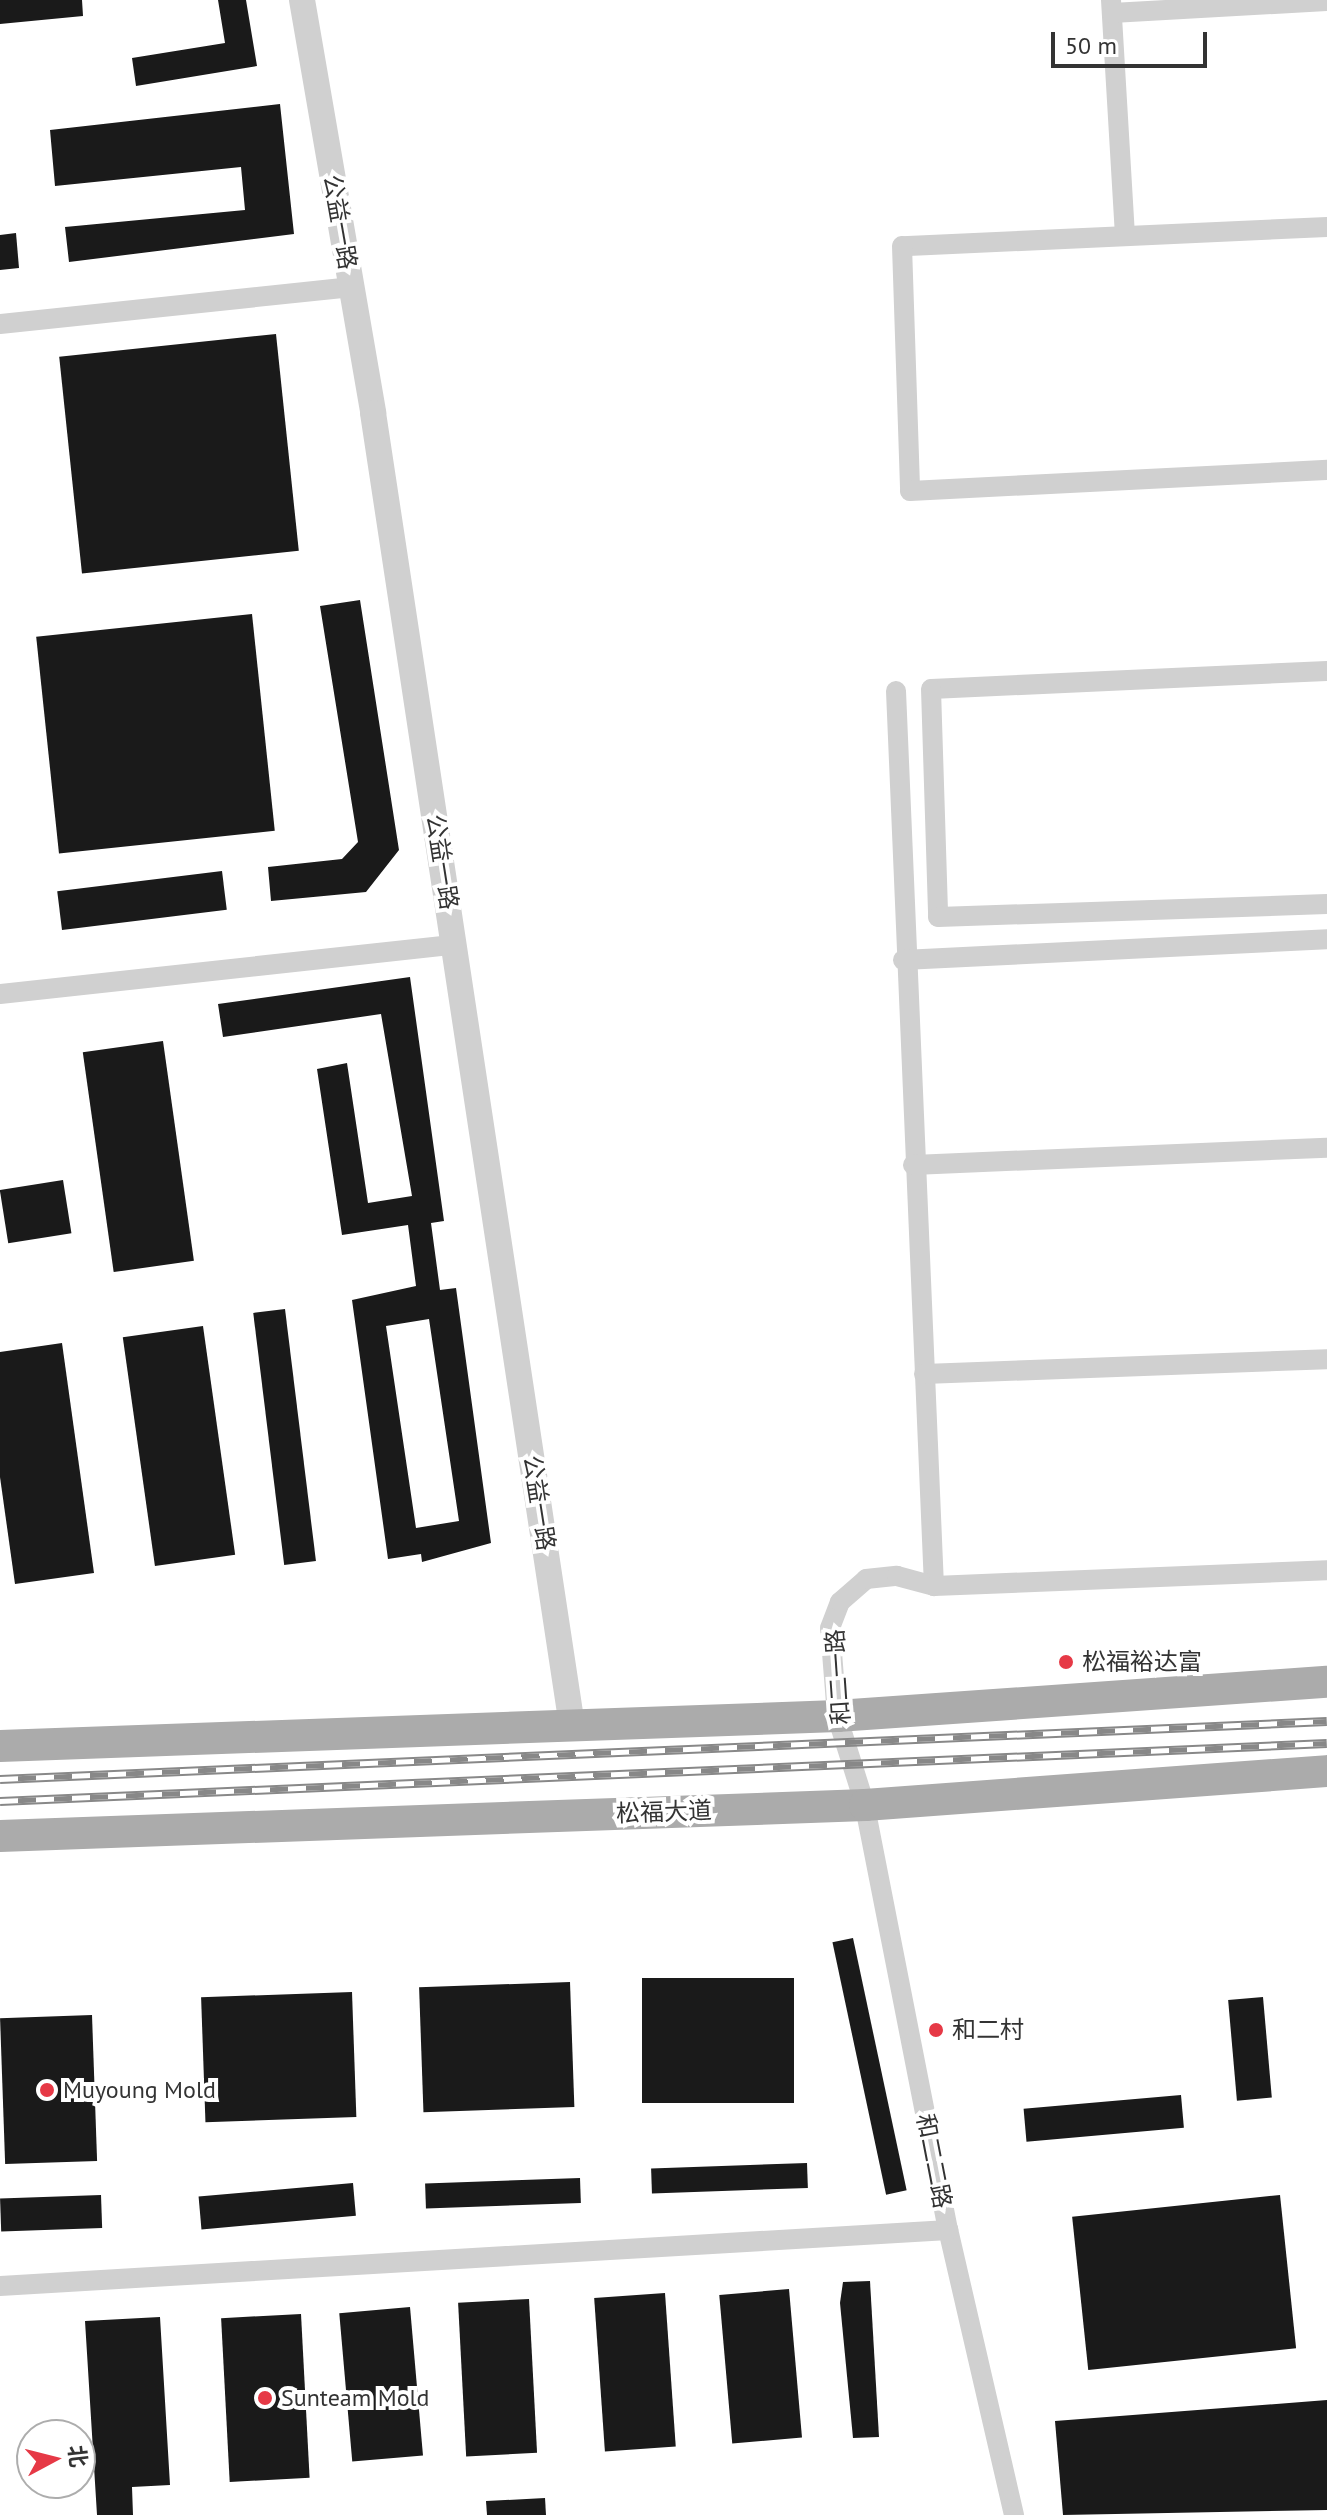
<!DOCTYPE html>
<meta charset="utf-8">
<style>
body{margin:0}
#map{position:relative;width:1327px;height:2515px;overflow:hidden;background:#fff;font-family:"PT Sans","Noto Sans SC",sans-serif}
div>[style]{position:absolute}
[style*='--x']{left:calc(var(--x)*1px);top:calc(var(--y)*1px);width:calc(var(--w)*1px);rotate:calc(var(--a)*1deg)}
.building>*{inset:0;background:#1a1a1a;transform-origin:0 0}
.minor>*{height:20px;margin:-10px;padding:0 10px;transform-origin:10px;border-radius:10px;background:#d0d0d0}
.tertiary>*{height:26px;margin:-13px;padding:0 13px;transform-origin:13px;border-radius:13px;background:#d0d0d0}
.primary>*{height:32px;margin:-16px;padding:0 16px;transform-origin:16px;border-radius:16px;background:#ababab}
.rail>*{height:9px;margin-top:-4.5px;transform-origin:0;background:repeating-linear-gradient(90deg,#fff 0 18px,#888 0 36px);box-sizing:border-box;border-block:2px solid #888}
.dots>*{width:22px;height:22px;translate:-50% -50%;box-sizing:border-box;border:4px solid #fff;border-radius:50%}
span{translate:-50% -50%;white-space:nowrap;text-align:center;line-height:1.15;-webkit-text-stroke:8px #fff;paint-order:stroke}
.street-label{font-size:24px;color:#333}
.poi-label{font-size:24px;color:#333}
.left{translate:0 -50%;text-align:left}
.north{position:absolute;left:16px;top:2419px;width:80px;height:80px;box-sizing:border-box;background:#fff;border:2px solid #adadad;border-radius:50%;rotate:83deg;font-size:22px;font-weight:700;line-height:32px;text-align:center;color:#333}
.north::after{content:'';display:block;margin:auto;width:28px;height:36px;background:#e63946;clip-path:polygon(50% 0,100% 100%,50% 72%,0 100%)}
.scale{position:absolute;left:1051px;top:32px;width:156px;height:36px;box-sizing:border-box;border:4px solid #333;border-top:0;padding-left:10px;font-size:24px;line-height:28px;white-space:nowrap;color:#333;-webkit-text-stroke:6px #fff;paint-order:stroke}
</style>
<div id="map">
<div class="building">
<div style="clip-path:polygon(0 0,82px 0,83px 16px,0 24px)"></div>
<div style="clip-path:polygon(218px 0,246px 0,257px 66px,136px 86px,132px 58px,225px 43px)"></div>
<div style="clip-path:polygon(280px 104px,294px 234px,69px 262px,65px 227px,245px 210px,241px 167px,55px 186px,50px 130px)"></div>
<div style="clip-path:polygon(16px 233px,19px 268px,0 270px,0 235px)"></div>
<div style="left:276px;top:334px;width:218px;height:218px;rotate:84deg"></div>
<div style="clip-path:polygon(360px 600px,399px 850px,366px 892px,271px 901px,268px 867px,342px 859px,358px 842px,320px 606px)"></div>
<div style="left:252px;top:614px;width:218px;height:217px;rotate:84deg"></div>
<div style="left:222px;top:871px;width:39px;height:166px;rotate:83deg"></div>
<div style="clip-path:polygon(evenodd,410px 977px,444px 1221px,431px 1223px,440px 1290px,456px 1288px,491px 1543px,422px 1562px,421px 1554px,388px 1559px,352px 1300px,416px 1286px,408px 1225px,342px 1235px,317px 1069px,347px 1063px,368px 1203px,412px 1196px,381px 1014px,223px 1037px,218px 1004px,410px 977px,429px 1319px,459px 1521px,416px 1528px,386px 1326px,429px 1319px)"></div>
<div style="left:163px;top:1041px;width:222px;height:81px;rotate:82deg"></div>
<div style="left:63px;top:1180px;width:54px;height:64px;rotate:81deg"></div>
<div style="left:285px;top:1309px;width:254px;height:32px;rotate:83deg"></div>
<div style="left:203px;top:1326px;width:231px;height:81px;rotate:82deg"></div>
<div style="clip-path:polygon(62px 1343px,94px 1573px,15px 1584px,0 1477px,0 1352px)"></div>
<div style="left:853px;top:1938px;width:258px;height:21px;rotate:78deg"></div>
<div style="left:794px;top:1978px;width:125px;height:152px;rotate:90deg"></div>
<div style="left:570px;top:1982px;width:125px;height:151px;rotate:88deg"></div>
<div style="left:352px;top:1992px;width:125px;height:151px;rotate:88deg"></div>
<div style="left:1263px;top:1997px;width:101px;height:35px;rotate:85deg"></div>
<div style="left:92px;top:2015px;width:146px;height:92px;rotate:88deg"></div>
<div style="left:1181px;top:2095px;width:33px;height:158px;rotate:85deg"></div>
<div style="left:807px;top:2163px;width:25px;height:156px;rotate:88deg"></div>
<div style="left:580px;top:2178px;width:25px;height:155px;rotate:88deg"></div>
<div style="left:353px;top:2183px;width:33px;height:155px;rotate:85deg"></div>
<div style="left:101px;top:2195px;width:33px;height:101px;rotate:88deg"></div>
<div style="left:1280px;top:2195px;width:154px;height:209px;rotate:84deg"></div>
<div style="clip-path:polygon(870px 2281px,879px 2437px,853px 2438px,840px 2303px,843px 2282px)"></div>
<div style="left:789px;top:2289px;width:149px;height:70px;rotate:85deg"></div>
<div style="left:665px;top:2293px;width:154px;height:71px;rotate:86deg"></div>
<div style="left:529px;top:2299px;width:154px;height:71px;rotate:87deg"></div>
<div style="left:410px;top:2307px;width:149px;height:71px;rotate:85deg"></div>
<div style="left:301px;top:2314px;width:164px;height:80px;rotate:87deg"></div>
<div style="clip-path:polygon(160px 2317px,170px 2485px,132px 2487px,133px 2515px,97px 2515px,85px 2321px)"></div>
<div style="clip-path:polygon(1327px 2400px,1327px 2510px,1063px 2515px,1055px 2421px)"></div>
<div style="clip-path:polygon(545px 2498px,546px 2515px,487px 2515px,486px 2501px)"></div>
</div>
<div class="minor">
<div style="--x:1111;--y:0;--w:236;--a:86.6"></div>
<div style="--x:1112;--y:13;--w:215;--a:-3.2"></div>
<div style="--x:1327;--y:227;--w:425;--a:177.4"></div>
<div style="--x:902;--y:246;--w:245;--a:88.1"></div>
<div style="--x:910;--y:491;--w:418;--a:-2.9"></div>
<div style="--x:0;--y:324;--w:354;--a:-6"></div>
<div style="--x:1327;--y:671;--w:396;--a:177.4"></div>
<div style="--x:931;--y:689;--w:228;--a:88.2"></div>
<div style="--x:938;--y:917;--w:389;--a:-1.9"></div>
<div style="--x:896;--y:691;--w:896;--a:87.57"></div>
<div style="--x:903;--y:960;--w:425;--a:-2.8"></div>
<div style="--x:0;--y:994;--w:457;--a:-6.2"></div>
<div style="--x:913;--y:1165;--w:414;--a:-2.4"></div>
<div style="--x:924;--y:1374;--w:403;--a:-2.1"></div>
<div style="--x:0;--y:2286;--w:950;--a:-3.38"></div>
<div style="--x:1014;--y:2515;--w:293;--a:-103"></div>
<div style="--x:948;--y:2230;--w:433;--a:-101.1"></div>
<div style="--x:865;--y:1805;--w:93;--a:-107.5"></div>
<div style="--x:837;--y:1716;--w:88;--a:-94.5"></div>
<div style="--x:830;--y:1628;--w:28;--a:-69"></div>
<div style="--x:840;--y:1602;--w:35;--a:-41"></div>
<div style="--x:866;--y:1579;--w:31;--a:-6"></div>
<div style="--x:897;--y:1576;--w:38;--a:15"></div>
<div style="--x:934;--y:1586;--w:393;--a:-2.3"></div>
</div>
<div class="tertiary">
<div style="--x:302;--y:0;--w:419;--a:80.2"></div>
<div style="--x:373;--y:413;--w:1328;--a:81.38"></div>
</div>
<div class="primary">
<div style="--x:0;--y:1746;--w:838;--a:-2.05"></div>
<div style="--x:837;--y:1716;--w:491;--a:-4"></div>
<div style="--x:0;--y:1836;--w:866;--a:-2.05"></div>
<div style="--x:865;--y:1805;--w:463;--a:-4.2"></div>
</div>
<div class="rail">
<div style="--x:0;--y:1779;--w:1328;--a:-2.5"></div>
<div style="--x:0;--y:1801;--w:1328;--a:-2.5"></div>
</div>
<div class="dots">
<div style="left:1066px;top:1662px;background:#e63946"></div>
<div style="left:936px;top:2030px;background:#e63946"></div>
<div style="left:47px;top:2090px;background:#e63946"></div>
<div style="left:265px;top:2398px;background:#e63946"></div>
</div>
<div class="street-label">
<span style="left:340px;top:222px;rotate:80deg">公益一路</span>
<span style="left:442px;top:862px;rotate:81deg">公益一路</span>
<span style="left:539px;top:1503px;rotate:81deg">公益一路</span>
<span style="left:838px;top:1677px;rotate:-94deg">和二一路</span>
<span style="left:664px;top:1812px;rotate:-2deg">松福大道</span>
<span style="left:934px;top:2161px;rotate:79deg">和二二路</span>
</div>
<div class="poi-label">
<span class="left" style="left:1082px;top:1662px">松福裕达富</span>
<span class="left" style="left:952px;top:2030px">和二村</span>
<span class="left" style="left:63px;top:2090px">Muyoung Mold</span>
<span class="left" style="left:281px;top:2398px">Sunteam Mold</span>
</div>
<div class="north">北</div>
<div class="scale">50 m</div>
</div>
